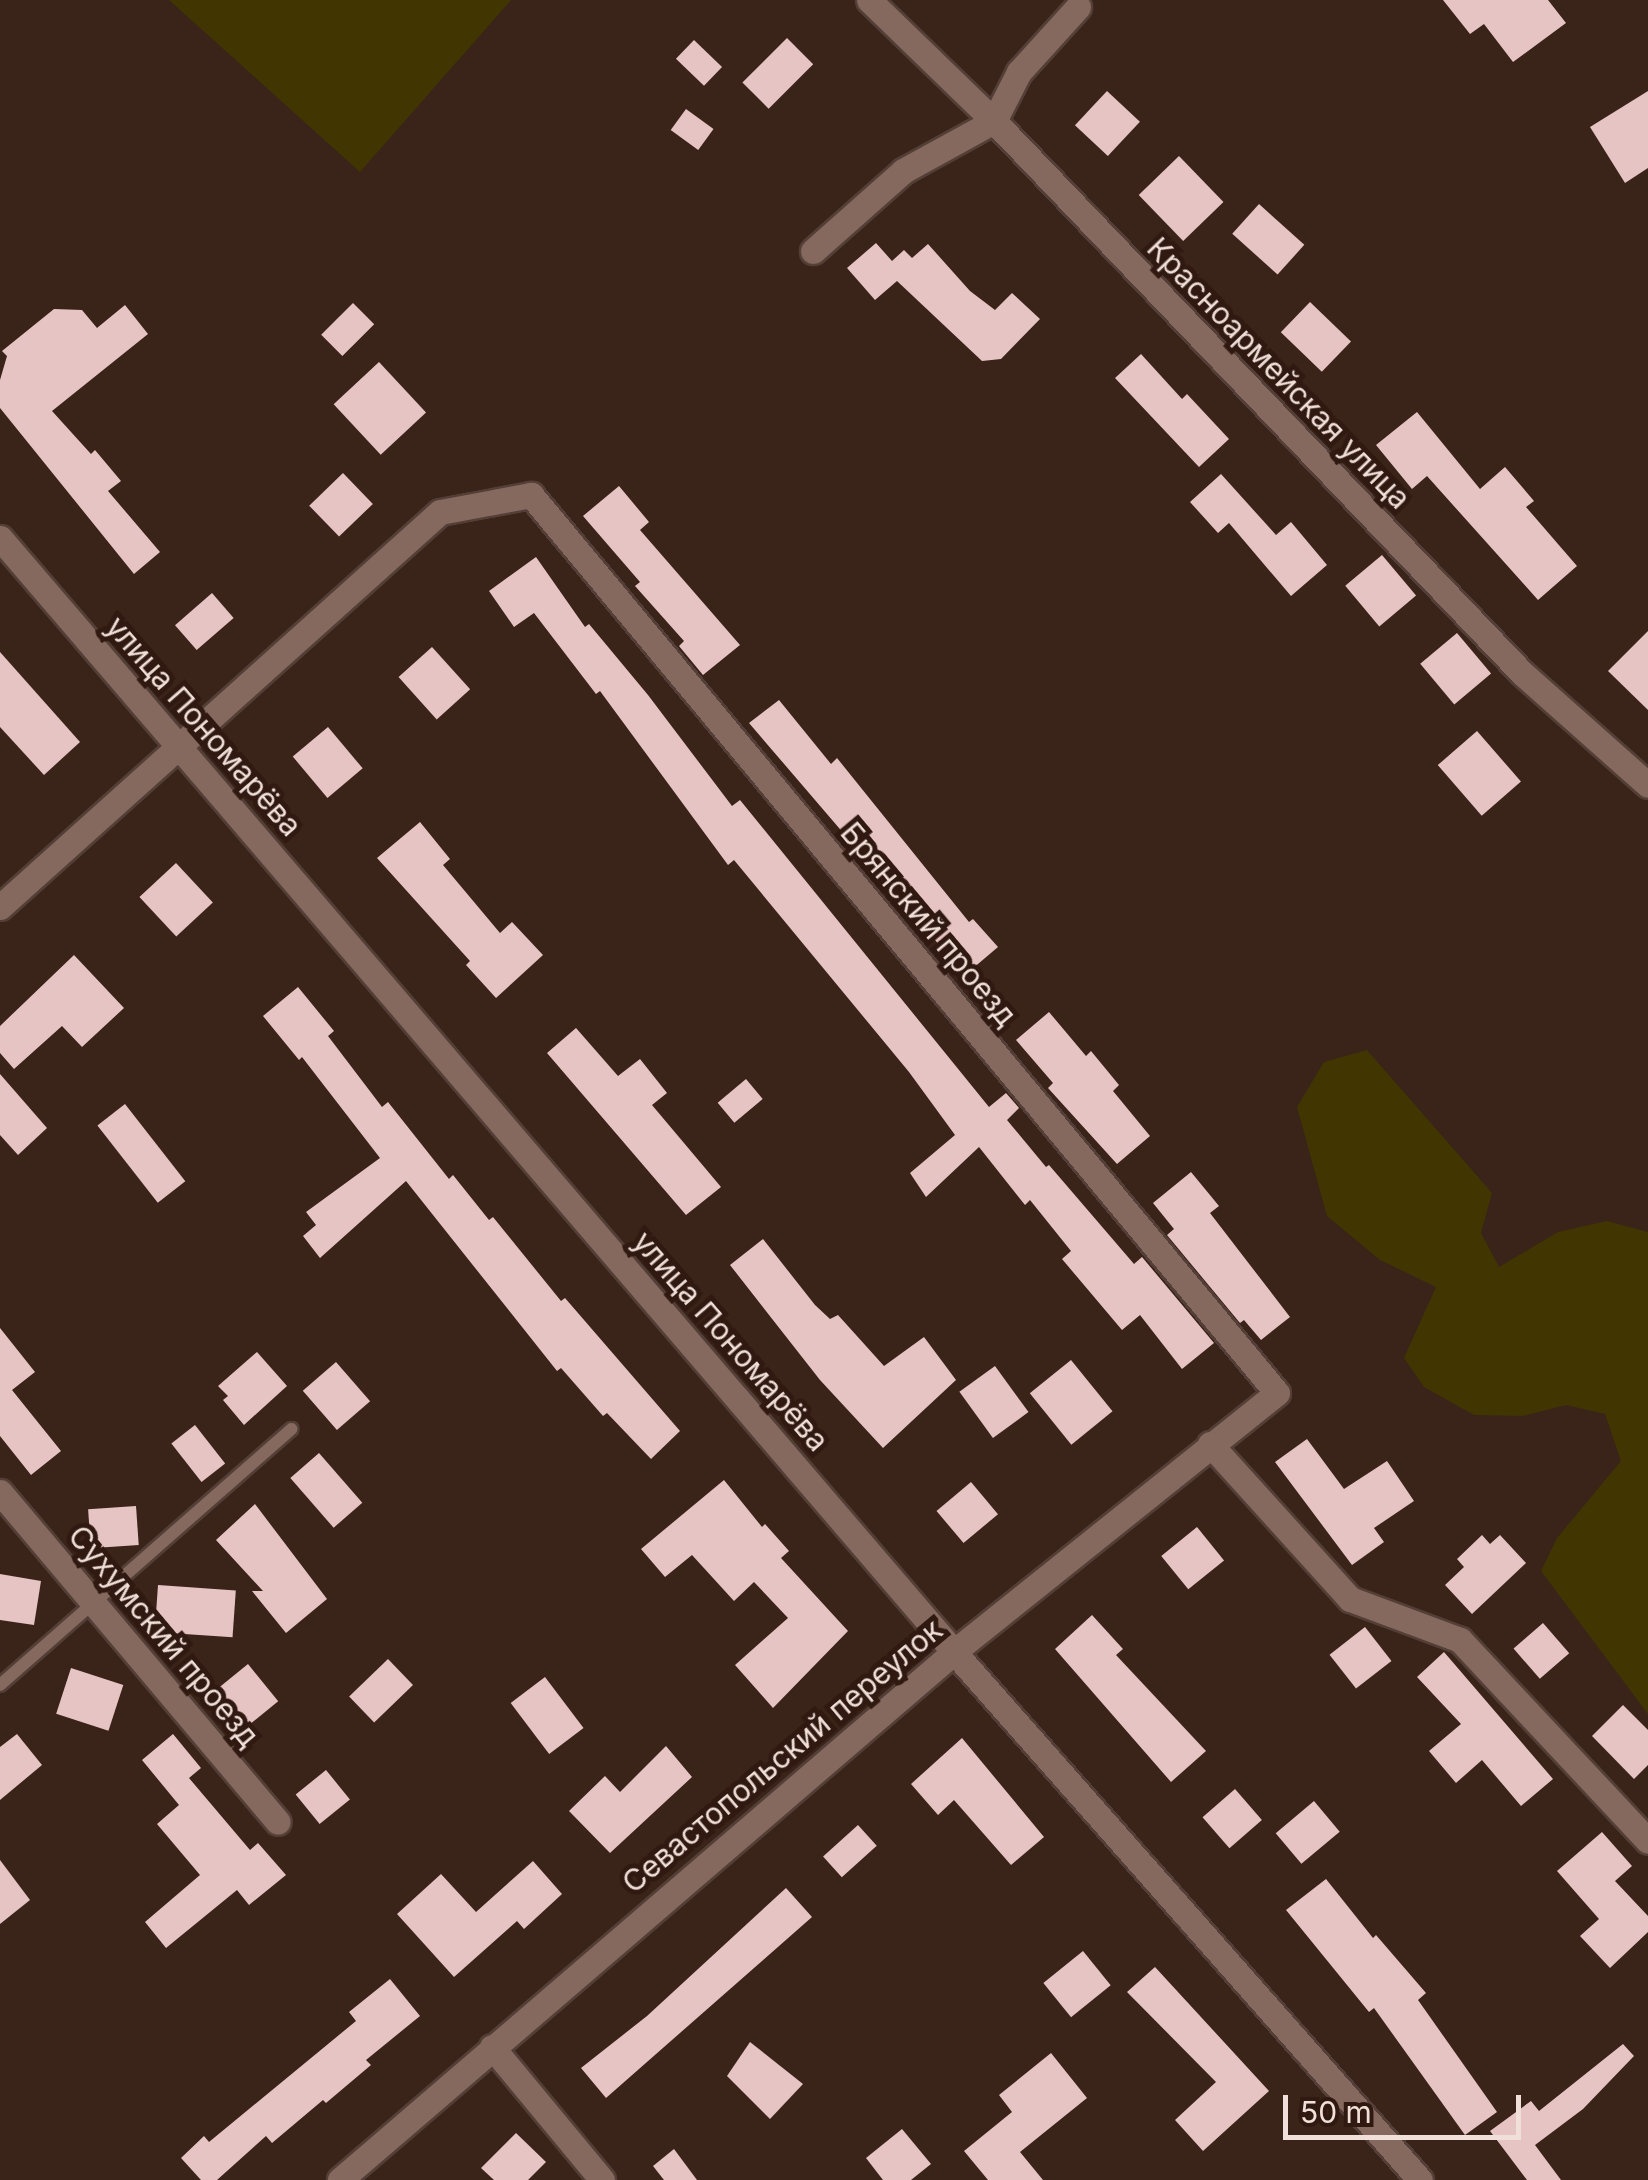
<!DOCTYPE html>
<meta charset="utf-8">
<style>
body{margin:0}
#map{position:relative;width:1648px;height:2180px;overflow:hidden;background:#3a2319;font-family:Inter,sans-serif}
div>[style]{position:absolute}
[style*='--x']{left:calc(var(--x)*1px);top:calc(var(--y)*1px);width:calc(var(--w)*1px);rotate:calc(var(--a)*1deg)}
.green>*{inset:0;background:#413601}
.building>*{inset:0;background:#e7c4c4;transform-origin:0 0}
.roads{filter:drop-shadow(2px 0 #533f37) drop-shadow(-2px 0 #533f37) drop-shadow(0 2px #533f37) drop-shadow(0 -2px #533f37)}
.lane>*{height:12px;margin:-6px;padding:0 6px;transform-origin:6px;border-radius:6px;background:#85695e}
.street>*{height:25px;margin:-12.5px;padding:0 12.5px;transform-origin:12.5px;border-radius:12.5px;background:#85695e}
span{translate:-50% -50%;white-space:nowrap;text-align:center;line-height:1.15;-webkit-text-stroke:10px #301910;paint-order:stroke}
.street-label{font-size:30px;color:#f1e0da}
.scale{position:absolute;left:1283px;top:2095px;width:238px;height:45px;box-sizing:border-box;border:5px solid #f1e0da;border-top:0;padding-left:12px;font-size:30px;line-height:35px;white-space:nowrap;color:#f1e0da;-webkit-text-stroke:8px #301910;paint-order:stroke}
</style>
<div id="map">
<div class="green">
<div style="clip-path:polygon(169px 0,511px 0,360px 172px)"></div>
<div style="clip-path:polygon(1367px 1050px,1492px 1193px,1481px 1233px,1499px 1267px,1558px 1232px,1607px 1221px,1648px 1232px,1648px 1714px,1541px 1571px,1557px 1538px,1621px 1461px,1605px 1414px,1566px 1405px,1523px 1416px,1474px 1415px,1424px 1387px,1404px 1358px,1436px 1287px,1380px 1260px,1327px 1216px,1297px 1107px,1324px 1062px)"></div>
</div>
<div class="building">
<div style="clip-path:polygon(1443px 0,1548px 0,1566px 23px,1513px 62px,1484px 24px,1470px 34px)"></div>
<div style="left:787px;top:38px;width:37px;height:63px;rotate:45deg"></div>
<div style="left:694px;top:40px;width:39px;height:26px;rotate:44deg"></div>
<div style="left:1107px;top:91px;width:45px;height:47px;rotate:43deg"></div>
<div style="clip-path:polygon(1648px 91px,1648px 168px,1625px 183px,1590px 127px)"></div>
<div style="left:686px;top:109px;width:34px;height:26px;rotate:36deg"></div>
<div style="left:1179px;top:156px;width:64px;height:56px;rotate:46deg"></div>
<div style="left:1259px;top:204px;width:61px;height:40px;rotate:42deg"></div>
<div style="clip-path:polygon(876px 243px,892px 261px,904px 250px,912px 258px,928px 244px,970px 291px,995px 310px,1012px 293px,1040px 319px,1001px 359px,982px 361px,897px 281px,875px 300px,847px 268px)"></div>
<div style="left:1310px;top:302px;width:57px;height:42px;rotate:44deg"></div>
<div style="left:353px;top:303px;width:30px;height:45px;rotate:45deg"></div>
<div style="clip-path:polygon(125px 305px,148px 334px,52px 411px,91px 454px,95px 450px,121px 481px,108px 491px,160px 552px,134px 574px,0 408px,0 380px,7px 356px,2px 351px,54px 309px,82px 310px,97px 328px)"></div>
<div style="clip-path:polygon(1141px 354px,1182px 399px,1187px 394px,1229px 439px,1199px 467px,1115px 378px)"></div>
<div style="left:379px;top:362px;width:69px;height:62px;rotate:47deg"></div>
<div style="clip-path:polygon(1417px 412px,1480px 489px,1505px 467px,1534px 501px,1526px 507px,1577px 566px,1538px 600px,1427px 476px,1412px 489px,1376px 445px)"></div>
<div style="left:343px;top:473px;width:43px;height:47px;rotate:46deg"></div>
<div style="clip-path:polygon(1221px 474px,1276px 535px,1291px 522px,1327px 565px,1291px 596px,1229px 523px,1218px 533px,1190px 502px)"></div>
<div style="clip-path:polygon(619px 486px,649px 522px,640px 530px,740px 645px,703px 675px,679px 646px,684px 641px,635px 586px,640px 582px,583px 516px)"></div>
<div style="left:1382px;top:555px;width:53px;height:48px;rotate:50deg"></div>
<div style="clip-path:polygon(536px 557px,585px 627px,589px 624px,648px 695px,732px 806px,740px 800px,989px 1107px,1006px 1093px,1019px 1108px,1007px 1120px,1046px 1167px,1049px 1165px,1134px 1264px,1142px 1257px,1214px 1343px,1182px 1369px,1140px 1315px,1122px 1330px,1062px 1259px,1071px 1251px,1030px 1200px,1025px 1205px,979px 1147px,926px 1197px,910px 1173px,955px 1135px,909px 1072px,734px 860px,728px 865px,600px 691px,596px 694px,534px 613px,514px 627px,489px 591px)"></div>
<div style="left:212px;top:593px;width:33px;height:49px;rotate:49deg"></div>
<div style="clip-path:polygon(1648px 631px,1648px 710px,1608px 671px)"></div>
<div style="left:1457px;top:633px;width:53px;height:48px;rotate:50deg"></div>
<div style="left:432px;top:647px;width:57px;height:45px;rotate:48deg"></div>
<div style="clip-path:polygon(0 652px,80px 742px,44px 775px,0 727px)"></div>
<div style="clip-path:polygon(779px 700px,831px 764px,837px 758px,969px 922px,973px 919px,998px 947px,965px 975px,749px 723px)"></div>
<div style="left:328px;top:727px;width:54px;height:46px;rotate:50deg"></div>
<div style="left:1477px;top:731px;width:67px;height:52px;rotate:49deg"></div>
<div style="clip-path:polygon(420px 822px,450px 859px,443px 865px,500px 933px,512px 922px,543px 955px,496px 998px,466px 965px,470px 961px,377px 858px)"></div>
<div style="left:176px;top:863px;width:54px;height:50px;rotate:47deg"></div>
<div style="clip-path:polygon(74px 955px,124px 1008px,82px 1047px,62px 1026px,14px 1069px,0 1053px,0 1026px)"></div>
<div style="clip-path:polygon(298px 987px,334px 1031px,328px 1036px,382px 1107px,388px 1102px,449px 1179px,453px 1175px,489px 1220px,493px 1217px,561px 1301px,565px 1298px,680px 1431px,651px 1459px,607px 1413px,603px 1416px,561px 1368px,557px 1371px,406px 1181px,320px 1258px,303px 1236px,316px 1225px,306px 1212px,380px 1158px,302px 1057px,299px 1060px,263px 1016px)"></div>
<div style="clip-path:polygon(1049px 1012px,1086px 1056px,1091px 1051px,1119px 1085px,1113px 1091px,1150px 1136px,1117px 1164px,1048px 1088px,1053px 1083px,1016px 1040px)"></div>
<div style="clip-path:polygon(576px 1028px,618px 1076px,640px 1059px,667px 1093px,652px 1105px,721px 1187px,686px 1215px,547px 1053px)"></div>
<div style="clip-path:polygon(0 1074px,47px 1128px,18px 1155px,0 1135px)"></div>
<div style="left:746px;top:1079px;width:26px;height:37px;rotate:50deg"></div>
<div style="left:125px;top:1104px;width:98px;height:35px;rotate:52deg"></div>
<div style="clip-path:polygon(1191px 1172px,1219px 1206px,1210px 1213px,1290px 1317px,1261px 1340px,1244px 1320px,1240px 1323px,1167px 1235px,1174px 1229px,1153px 1203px)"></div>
<div style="clip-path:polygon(763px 1239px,815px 1305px,830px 1319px,838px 1315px,884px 1366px,924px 1337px,956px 1380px,883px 1448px,820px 1380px,730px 1265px)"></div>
<div style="clip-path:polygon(0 1328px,35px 1372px,12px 1390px,61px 1451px,31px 1475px,0 1436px)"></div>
<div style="clip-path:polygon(257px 1352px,287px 1386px,244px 1425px,223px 1400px,228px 1396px,218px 1386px)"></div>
<div style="left:1071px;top:1360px;width:66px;height:53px;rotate:51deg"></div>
<div style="left:336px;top:1362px;width:52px;height:44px;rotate:49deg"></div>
<div style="left:995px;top:1366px;width:57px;height:44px;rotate:54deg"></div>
<div style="left:195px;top:1425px;width:49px;height:30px;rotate:52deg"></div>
<div style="clip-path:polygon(1307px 1439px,1344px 1489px,1387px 1461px,1414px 1501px,1374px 1528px,1384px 1542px,1352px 1565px,1275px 1462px)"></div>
<div style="left:319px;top:1453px;width:66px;height:38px;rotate:49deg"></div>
<div style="clip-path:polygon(724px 1480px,762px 1527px,765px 1524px,789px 1551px,781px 1558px,848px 1631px,773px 1708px,735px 1665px,788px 1618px,754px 1582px,734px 1601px,692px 1555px,665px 1577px,641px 1549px)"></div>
<div style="left:971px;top:1482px;width:42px;height:45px;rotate:50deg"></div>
<div style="clip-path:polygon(255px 1504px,327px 1599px,286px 1633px,252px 1591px,263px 1591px,216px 1540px)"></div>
<div style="left:136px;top:1506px;width:39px;height:48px;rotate:86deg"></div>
<div style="left:1197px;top:1527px;width:43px;height:46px;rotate:51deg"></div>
<div style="clip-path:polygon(1482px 1535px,1490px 1544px,1500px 1535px,1526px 1563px,1472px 1614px,1445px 1585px,1464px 1567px,1457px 1559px)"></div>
<div style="clip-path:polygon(0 1574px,41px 1581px,34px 1625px,0 1620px)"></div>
<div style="left:158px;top:1585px;width:78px;height:47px;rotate:4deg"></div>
<div style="clip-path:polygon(1092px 1615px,1123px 1649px,1116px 1655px,1206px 1751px,1171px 1782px,1055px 1649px)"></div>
<div style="left:1543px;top:1623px;width:40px;height:39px;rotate:49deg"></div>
<div style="left:1365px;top:1627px;width:43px;height:45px;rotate:52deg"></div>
<div style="clip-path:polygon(1444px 1652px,1553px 1779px,1521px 1806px,1482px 1760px,1456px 1783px,1429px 1751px,1461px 1724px,1417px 1677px)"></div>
<div style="left:388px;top:1659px;width:36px;height:54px;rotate:46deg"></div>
<div style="left:248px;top:1664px;width:48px;height:44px;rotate:51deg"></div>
<div style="left:71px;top:1668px;width:55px;height:48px;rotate:18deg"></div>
<div style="left:545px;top:1677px;width:64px;height:43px;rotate:53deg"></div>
<div style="clip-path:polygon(1623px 1705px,1648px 1730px,1648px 1765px,1634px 1779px,1592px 1736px)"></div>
<div style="clip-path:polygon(17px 1734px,42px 1765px,0 1800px,0 1747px)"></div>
<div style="clip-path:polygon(173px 1734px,201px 1768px,189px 1778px,250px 1850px,258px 1843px,286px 1875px,249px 1905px,237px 1890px,166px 1948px,145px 1922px,200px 1875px,157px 1824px,179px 1805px,142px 1760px)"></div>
<div style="clip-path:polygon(962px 1738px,1044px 1837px,1011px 1865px,954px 1800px,938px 1815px,911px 1784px)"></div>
<div style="clip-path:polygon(666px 1746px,692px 1777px,610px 1853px,569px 1811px,605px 1776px,620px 1792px)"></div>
<div style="left:326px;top:1770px;width:38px;height:39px;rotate:51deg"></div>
<div style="left:1235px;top:1789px;width:41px;height:43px;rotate:49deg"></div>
<div style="left:1314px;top:1801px;width:40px;height:50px;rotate:50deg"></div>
<div style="left:858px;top:1825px;width:28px;height:47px;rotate:48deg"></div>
<div style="clip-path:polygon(1602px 1832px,1632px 1866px,1615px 1881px,1648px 1916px,1648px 1932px,1610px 1968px,1580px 1936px,1599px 1919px,1557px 1871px)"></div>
<div style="clip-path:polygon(0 1860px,30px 1900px,0 1924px)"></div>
<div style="clip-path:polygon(533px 1861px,562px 1894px,524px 1929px,517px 1921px,454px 1977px,397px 1914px,441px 1874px,476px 1912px)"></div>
<div style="clip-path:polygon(1326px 1879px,1373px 1938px,1376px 1935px,1426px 1993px,1418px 2000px,1497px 2112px,1465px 2135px,1374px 2008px,1369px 2012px,1286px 1910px)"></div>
<div style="clip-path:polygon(786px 1888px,812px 1917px,606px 2098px,581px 2068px,647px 2016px)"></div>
<div style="left:1083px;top:1951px;width:44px;height:51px;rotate:51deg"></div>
<div style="clip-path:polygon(1155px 1967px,1269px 2091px,1203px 2151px,1175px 2120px,1216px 2082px,1127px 1992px)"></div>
<div style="clip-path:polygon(390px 1979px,420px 2016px,366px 2060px,371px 2065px,326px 2103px,323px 2100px,272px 2143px,266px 2136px,217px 2180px,201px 2180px,181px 2158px,204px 2136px,209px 2142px,356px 2021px,349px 2012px)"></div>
<div style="clip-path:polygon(750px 2042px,803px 2084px,770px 2119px,727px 2076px)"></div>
<div style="clip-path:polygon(1623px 2044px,1634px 2056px,1583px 2109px,1535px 2145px,1561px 2180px,1527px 2180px,1490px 2131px,1531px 2101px,1539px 2111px)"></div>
<div style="clip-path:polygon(1051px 2053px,1087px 2098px,1020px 2152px,1043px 2180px,988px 2180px,964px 2151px,1012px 2112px,999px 2095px)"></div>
<div style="clip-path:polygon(902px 2129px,931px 2164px,911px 2180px,883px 2180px,866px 2158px)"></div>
<div style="clip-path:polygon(516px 2133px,546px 2162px,528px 2180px,494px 2180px,481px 2168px)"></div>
<div style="clip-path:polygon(674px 2149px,697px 2180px,664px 2180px,653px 2166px)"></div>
</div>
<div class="roads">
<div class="lane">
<div style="--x:0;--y:1685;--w:388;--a:-41.3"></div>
</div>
<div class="street">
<div style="--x:869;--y:0;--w:174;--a:44.1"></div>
<div style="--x:994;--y:121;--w:765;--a:46.27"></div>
<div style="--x:1523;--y:674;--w:167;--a:41.6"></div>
<div style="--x:813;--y:251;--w:120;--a:-41.6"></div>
<div style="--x:903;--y:171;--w:104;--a:-28.8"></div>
<div style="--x:994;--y:121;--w:55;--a:-63"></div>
<div style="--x:1019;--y:72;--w:88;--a:-47.8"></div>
<div style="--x:0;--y:538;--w:1467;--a:49.42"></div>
<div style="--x:954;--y:1652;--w:704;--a:48.57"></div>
<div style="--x:0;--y:907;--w:591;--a:-41.92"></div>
<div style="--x:440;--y:512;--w:93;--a:-10.6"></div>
<div style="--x:531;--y:495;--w:1167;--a:50.28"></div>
<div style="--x:1277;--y:1393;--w:414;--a:141.3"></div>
<div style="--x:954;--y:1652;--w:810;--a:139.31"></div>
<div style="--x:1210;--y:1444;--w:209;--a:47.9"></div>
<div style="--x:1350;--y:1599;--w:117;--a:20.4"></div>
<div style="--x:1460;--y:1640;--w:275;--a:46.9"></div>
<div style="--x:0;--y:1492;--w:431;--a:49.9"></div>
<div style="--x:492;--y:2047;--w:173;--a:50.4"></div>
</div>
</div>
<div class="street-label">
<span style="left:1279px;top:373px;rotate:46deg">Красноармейская улица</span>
<span style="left:204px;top:726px;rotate:49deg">улица Пономарёва</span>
<span style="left:929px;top:924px;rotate:50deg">Брянский проезд</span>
<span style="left:731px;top:1341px;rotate:49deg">улица Пономарёва</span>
<span style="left:164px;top:1636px;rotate:50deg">Сухумский проезд</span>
<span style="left:782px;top:1756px;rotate:-40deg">Севастопольский переулок</span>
</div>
<div class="scale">50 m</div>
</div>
